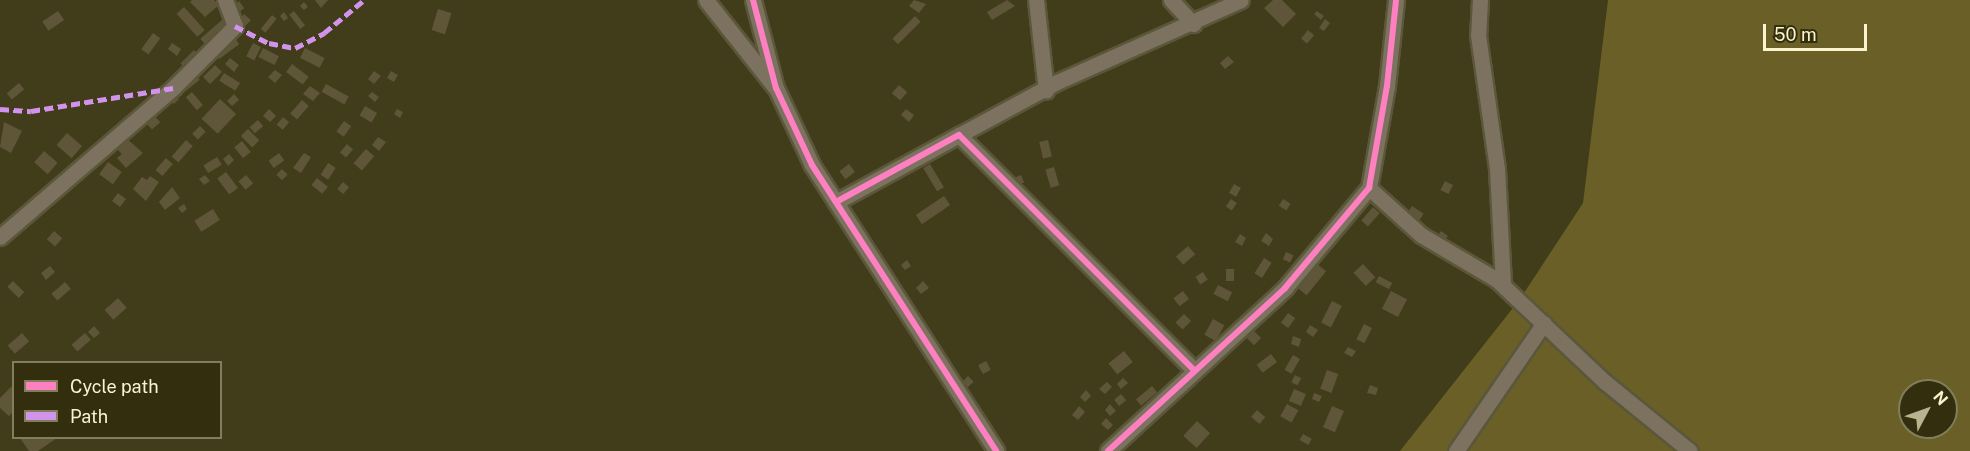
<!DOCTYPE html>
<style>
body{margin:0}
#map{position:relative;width:1970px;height:451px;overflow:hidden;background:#413c1a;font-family:"Public Sans",sans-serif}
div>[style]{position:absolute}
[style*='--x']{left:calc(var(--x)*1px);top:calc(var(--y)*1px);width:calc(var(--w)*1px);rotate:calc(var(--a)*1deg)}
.green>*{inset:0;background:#6a6027}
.building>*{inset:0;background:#5f5639;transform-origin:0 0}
.roads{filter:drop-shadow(2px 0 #5b573a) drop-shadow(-2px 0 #5b573a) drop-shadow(0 2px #5b573a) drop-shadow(0 -2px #5b573a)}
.street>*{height:15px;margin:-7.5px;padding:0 7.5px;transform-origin:7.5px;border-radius:7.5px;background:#7d7160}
.quiet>*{height:4.5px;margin-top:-2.25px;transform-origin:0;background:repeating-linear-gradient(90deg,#d193ec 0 9px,transparent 0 13.5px)}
.cycleway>*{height:6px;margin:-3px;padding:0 3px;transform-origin:3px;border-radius:3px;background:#ff80c0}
span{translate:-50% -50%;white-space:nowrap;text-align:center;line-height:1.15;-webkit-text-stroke:5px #332e0e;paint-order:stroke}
.legend{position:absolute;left:12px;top:361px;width:210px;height:78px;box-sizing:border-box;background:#332e0e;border:2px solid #827d5b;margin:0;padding:8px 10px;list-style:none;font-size:18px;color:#f9f3ce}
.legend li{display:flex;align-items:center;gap:12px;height:30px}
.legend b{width:30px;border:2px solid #827d5b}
.north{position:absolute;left:1898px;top:379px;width:60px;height:60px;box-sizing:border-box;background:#332e0e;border:2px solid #827d5b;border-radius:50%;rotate:49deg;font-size:16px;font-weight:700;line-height:24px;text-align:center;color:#f9f3ce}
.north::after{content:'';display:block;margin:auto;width:21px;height:27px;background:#b9b38f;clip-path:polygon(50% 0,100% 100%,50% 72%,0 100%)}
.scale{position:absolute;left:1763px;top:24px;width:104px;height:27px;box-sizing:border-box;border:3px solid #f9f3ce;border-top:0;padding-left:8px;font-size:18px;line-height:21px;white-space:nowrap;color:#f9f3ce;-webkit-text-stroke:4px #332e0e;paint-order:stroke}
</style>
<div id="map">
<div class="green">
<div style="clip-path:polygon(evenodd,1608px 0,1970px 0,1970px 451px,1400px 451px,1520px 299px,1583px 203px,1608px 0,1910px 391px,1946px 391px,1946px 427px,1910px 427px,1910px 391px)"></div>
</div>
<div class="building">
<div style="clip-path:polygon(192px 0,214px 0,219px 5px,205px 17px,190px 2px)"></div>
<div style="clip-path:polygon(315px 0,328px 0,321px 8px)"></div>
<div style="clip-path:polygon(914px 0,926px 4px,919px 13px,909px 6px)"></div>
<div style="clip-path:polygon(1007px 0,1015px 6px,992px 20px,987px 12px)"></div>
<div style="clip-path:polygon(1273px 0,1282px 0,1296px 14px,1283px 27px,1264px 8px)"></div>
<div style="left:239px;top:1px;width:9px;height:6px;rotate:54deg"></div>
<div style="clip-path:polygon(304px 2px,308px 7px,304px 10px,300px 6px)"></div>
<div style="left:184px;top:7px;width:31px;height:10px;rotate:48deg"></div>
<div style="left:438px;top:9px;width:14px;height:22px;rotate:17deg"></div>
<div style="left:58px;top:11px;width:11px;height:19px;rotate:56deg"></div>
<div style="left:294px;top:11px;width:18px;height:6px;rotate:52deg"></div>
<div style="clip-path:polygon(1317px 11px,1324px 16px,1321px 20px,1314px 14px)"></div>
<div style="clip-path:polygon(284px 12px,288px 18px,284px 21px,280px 16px)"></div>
<div style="left:244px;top:14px;width:9px;height:8px;rotate:41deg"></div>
<div style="left:272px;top:15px;width:6px;height:18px;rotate:39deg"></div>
<div style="left:915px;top:16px;width:8px;height:32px;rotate:45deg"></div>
<div style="left:223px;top:19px;width:11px;height:30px;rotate:49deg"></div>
<div style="clip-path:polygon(1325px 19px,1330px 23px,1324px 31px,1319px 28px)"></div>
<div style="left:1308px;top:30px;width:8px;height:11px;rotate:40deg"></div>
<div style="left:153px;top:33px;width:9px;height:20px;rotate:36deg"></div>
<div style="left:234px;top:37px;width:9px;height:25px;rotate:54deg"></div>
<div style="clip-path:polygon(172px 43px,181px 49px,177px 56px,168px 49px)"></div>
<div style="left:253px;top:43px;width:9px;height:15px;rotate:27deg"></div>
<div style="left:263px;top:48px;width:18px;height:10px;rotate:27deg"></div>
<div style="left:305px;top:48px;width:22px;height:11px;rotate:27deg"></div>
<div style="left:194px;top:50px;width:10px;height:19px;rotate:45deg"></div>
<div style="clip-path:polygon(1228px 56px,1234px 62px,1225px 69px,1220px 63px)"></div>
<div style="clip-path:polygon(230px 58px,239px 65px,234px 72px,225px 64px)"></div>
<div style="left:292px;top:64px;width:21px;height:10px;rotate:37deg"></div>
<div style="left:215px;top:65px;width:10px;height:17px;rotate:45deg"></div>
<div style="clip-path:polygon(275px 70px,282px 75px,275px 83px,268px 77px)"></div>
<div style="clip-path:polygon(374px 71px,381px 76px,374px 84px,368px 79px)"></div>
<div style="left:391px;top:71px;width:8px;height:8px;rotate:30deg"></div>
<div style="left:224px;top:73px;width:19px;height:9px;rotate:32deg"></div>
<div style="left:196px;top:75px;width:6px;height:16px;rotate:51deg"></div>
<div style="left:19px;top:83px;width:8px;height:16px;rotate:50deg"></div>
<div style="left:326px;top:84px;width:26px;height:9px;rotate:29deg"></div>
<div style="left:899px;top:85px;width:11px;height:11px;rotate:41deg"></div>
<div style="clip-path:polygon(310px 86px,320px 93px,313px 101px,303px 94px)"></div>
<div style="left:192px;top:92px;width:17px;height:8px;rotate:50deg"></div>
<div style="clip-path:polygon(372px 92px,379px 97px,375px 102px,368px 96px)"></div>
<div style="clip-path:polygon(234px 94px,239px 100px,232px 106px,227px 101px)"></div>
<div style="clip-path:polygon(174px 95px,179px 99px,174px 104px,169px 100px)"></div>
<div style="left:220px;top:99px;width:22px;height:27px;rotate:43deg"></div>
<div style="left:302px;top:100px;width:9px;height:18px;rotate:41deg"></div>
<div style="left:365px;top:106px;width:14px;height:11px;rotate:30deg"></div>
<div style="clip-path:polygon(269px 109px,276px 116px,270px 122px,263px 116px)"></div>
<div style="clip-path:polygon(397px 109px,403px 112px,400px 118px,394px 114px)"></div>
<div style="clip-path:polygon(906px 109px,914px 115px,909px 122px,901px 115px)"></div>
<div style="left:153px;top:114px;width:11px;height:11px;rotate:49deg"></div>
<div style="left:283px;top:117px;width:8px;height:10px;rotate:40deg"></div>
<div style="left:258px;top:120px;width:8px;height:11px;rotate:50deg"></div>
<div style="left:344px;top:121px;width:9px;height:13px;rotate:36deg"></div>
<div style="clip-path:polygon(4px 122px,22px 131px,11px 153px,0 147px)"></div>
<div style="left:200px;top:126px;width:8px;height:11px;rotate:45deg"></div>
<div style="left:248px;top:129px;width:16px;height:10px;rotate:45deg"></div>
<div style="left:67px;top:133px;width:20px;height:16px;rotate:41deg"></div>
<div style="clip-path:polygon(378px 137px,386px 142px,379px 151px,372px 145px)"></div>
<div style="clip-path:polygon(126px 138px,143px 153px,126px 168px,117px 158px,122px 154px,115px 147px)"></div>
<div style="left:186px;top:140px;width:9px;height:22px;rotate:41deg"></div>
<div style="left:1048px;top:140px;width:17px;height:9px;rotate:77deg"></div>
<div style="left:242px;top:141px;width:14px;height:10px;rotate:51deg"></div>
<div style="left:347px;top:144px;width:8px;height:11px;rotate:40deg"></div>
<div style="left:366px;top:149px;width:11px;height:19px;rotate:41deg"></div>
<div style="left:44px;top:151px;width:18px;height:15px;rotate:41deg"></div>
<div style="left:279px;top:153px;width:9px;height:13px;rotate:54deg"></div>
<div style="clip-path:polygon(304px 153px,311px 157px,301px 173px,293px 168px)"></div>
<div style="clip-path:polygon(229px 154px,234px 160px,228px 166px,223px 159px)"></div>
<div style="left:217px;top:157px;width:9px;height:16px;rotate:58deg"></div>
<div style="left:166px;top:158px;width:9px;height:16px;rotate:41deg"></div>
<div style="left:108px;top:162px;width:17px;height:15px;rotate:36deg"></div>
<div style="left:328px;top:163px;width:9px;height:14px;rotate:32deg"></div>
<div style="left:849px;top:164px;width:10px;height:12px;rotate:53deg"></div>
<div style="left:930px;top:164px;width:27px;height:8px;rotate:59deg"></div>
<div style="left:1054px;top:167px;width:19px;height:9px;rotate:74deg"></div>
<div style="left:282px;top:169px;width:8px;height:8px;rotate:45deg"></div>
<div style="left:226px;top:172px;width:20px;height:11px;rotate:53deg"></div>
<div style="clip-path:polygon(205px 175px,210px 181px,204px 185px,199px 179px)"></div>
<div style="left:246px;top:175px;width:11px;height:10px;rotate:49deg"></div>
<div style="left:1021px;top:175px;width:8px;height:9px;rotate:67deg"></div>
<div style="clip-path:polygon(150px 176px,159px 182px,146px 201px,133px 189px,142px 177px,147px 180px)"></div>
<div style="left:317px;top:178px;width:14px;height:9px;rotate:39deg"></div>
<div style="left:1445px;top:181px;width:9px;height:10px;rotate:27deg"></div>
<div style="left:343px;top:182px;width:8px;height:9px;rotate:40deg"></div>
<div style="left:1234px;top:184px;width:8px;height:10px;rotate:30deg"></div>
<div style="clip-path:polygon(172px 187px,180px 198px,165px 210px,159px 202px)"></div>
<div style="left:118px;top:193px;width:10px;height:10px;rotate:37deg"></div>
<div style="left:944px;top:196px;width:11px;height:34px;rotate:56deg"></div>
<div style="left:1231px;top:199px;width:7px;height:9px;rotate:34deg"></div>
<div style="left:1283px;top:199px;width:9px;height:8px;rotate:32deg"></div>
<div style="clip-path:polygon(184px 204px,187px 209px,182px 213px,178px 208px)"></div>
<div style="left:1412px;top:206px;width:14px;height:11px;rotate:34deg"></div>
<div style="left:1373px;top:207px;width:9px;height:18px;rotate:41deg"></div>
<div style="left:213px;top:209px;width:13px;height:22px;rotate:58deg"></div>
<div style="left:54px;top:231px;width:11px;height:11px;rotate:41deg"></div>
<div style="clip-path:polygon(1441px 231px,1448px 236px,1441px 244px,1435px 239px)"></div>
<div style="clip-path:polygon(1266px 233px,1273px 239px,1269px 246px,1261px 241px)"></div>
<div style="clip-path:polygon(1240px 234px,1246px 238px,1242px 246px,1235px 242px)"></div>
<div style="left:1188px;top:246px;width:11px;height:16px;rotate:49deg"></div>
<div style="left:1286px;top:252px;width:8px;height:8px;rotate:23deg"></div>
<div style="left:1264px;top:258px;width:9px;height:18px;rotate:32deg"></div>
<div style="clip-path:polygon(907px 260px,911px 266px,905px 270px,901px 265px)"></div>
<div style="left:1316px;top:263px;width:13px;height:31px;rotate:39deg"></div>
<div style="left:1363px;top:264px;width:18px;height:13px;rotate:47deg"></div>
<div style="clip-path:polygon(50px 266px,55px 272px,46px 280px,41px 273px)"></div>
<div style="left:1234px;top:269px;width:12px;height:8px;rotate:90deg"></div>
<div style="left:1203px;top:272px;width:9px;height:9px;rotate:58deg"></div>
<div style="left:1379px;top:276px;width:15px;height:7px;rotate:28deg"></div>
<div style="left:13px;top:281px;width:16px;height:8px;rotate:45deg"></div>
<div style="clip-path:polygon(923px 281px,929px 288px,921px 294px,916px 288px)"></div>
<div style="left:65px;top:282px;width:9px;height:18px;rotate:49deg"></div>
<div style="left:1218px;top:285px;width:16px;height:10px;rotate:27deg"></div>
<div style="left:1183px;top:291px;width:10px;height:12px;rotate:53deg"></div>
<div style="left:1391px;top:291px;width:18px;height:20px;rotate:27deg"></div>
<div style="left:118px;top:298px;width:13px;height:18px;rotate:48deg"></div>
<div style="left:1332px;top:301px;width:11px;height:24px;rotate:27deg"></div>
<div style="left:1288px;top:313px;width:9px;height:12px;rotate:36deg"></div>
<div style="left:1184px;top:314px;width:10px;height:12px;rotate:45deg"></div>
<div style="left:1213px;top:319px;width:13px;height:18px;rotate:29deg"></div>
<div style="left:1364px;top:324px;width:9px;height:17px;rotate:27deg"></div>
<div style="clip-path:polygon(1310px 325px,1318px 330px,1313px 337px,1306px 332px)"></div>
<div style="clip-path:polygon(94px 326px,100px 333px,94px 338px,88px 332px)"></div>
<div style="left:1254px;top:331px;width:10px;height:10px;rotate:45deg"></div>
<div style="left:22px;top:333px;width:11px;height:19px;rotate:49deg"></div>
<div style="left:85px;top:333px;width:9px;height:18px;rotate:49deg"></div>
<div style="clip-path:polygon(1293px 336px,1301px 339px,1299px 347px,1291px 344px)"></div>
<div style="clip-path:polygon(1348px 347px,1356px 351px,1352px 357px,1344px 353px)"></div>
<div style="left:1124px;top:351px;width:14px;height:20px;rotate:51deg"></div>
<div style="left:1271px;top:354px;width:10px;height:18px;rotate:53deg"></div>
<div style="left:1293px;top:355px;width:8px;height:17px;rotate:30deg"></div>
<div style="left:986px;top:361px;width:10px;height:9px;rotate:61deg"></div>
<div style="left:1327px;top:370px;width:12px;height:20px;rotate:20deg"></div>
<div style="left:1295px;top:375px;width:7px;height:8px;rotate:27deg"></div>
<div style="left:968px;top:376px;width:8px;height:8px;rotate:45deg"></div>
<div style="clip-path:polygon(1123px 378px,1128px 383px,1121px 389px,1117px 384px)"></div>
<div style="clip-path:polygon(1107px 382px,1112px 387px,1105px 394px,1099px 389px)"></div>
<div style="clip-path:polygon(1370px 385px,1378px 388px,1376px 395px,1367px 393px)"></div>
<div style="clip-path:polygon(12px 386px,14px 411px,9px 416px,0 408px,0 398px)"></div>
<div style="left:1152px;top:386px;width:8px;height:21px;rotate:50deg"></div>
<div style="left:1294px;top:389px;width:13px;height:13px;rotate:23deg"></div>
<div style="clip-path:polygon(1086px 390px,1091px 396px,1085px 402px,1080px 397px)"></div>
<div style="clip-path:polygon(1314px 393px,1322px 396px,1319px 402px,1312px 399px)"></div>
<div style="left:1121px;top:394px;width:8px;height:9px;rotate:50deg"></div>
<div style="clip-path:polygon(1110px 404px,1116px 411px,1110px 416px,1105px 410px)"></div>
<div style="left:1287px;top:404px;width:13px;height:14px;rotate:29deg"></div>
<div style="clip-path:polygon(1079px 406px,1085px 412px,1078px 420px,1072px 415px)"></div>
<div style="left:1332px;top:406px;width:13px;height:23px;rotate:23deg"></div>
<div style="left:1257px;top:410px;width:11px;height:9px;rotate:41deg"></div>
<div style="clip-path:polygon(1106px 418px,1113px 425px,1108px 430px,1101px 424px)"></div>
<div style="left:1197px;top:421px;width:18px;height:20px;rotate:43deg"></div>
<div style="left:1303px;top:434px;width:10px;height:7px;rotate:29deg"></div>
<div style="clip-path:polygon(20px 438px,57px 438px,38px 451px,29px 451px)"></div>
</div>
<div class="roads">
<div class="street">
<div style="--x:706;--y:0;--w:110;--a:51.7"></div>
<div style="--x:753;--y:0;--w:91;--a:75.4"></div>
<div style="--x:776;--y:88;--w:85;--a:64.9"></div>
<div style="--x:812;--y:165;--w:340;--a:57.2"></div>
<div style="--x:1036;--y:0;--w:91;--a:83.7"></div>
<div style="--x:1171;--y:0;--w:33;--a:47"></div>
<div style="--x:1480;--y:0;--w:35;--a:93"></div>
<div style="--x:1478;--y:35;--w:135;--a:81.9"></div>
<div style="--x:1497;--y:169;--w:116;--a:87"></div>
<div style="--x:959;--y:135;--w:111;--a:-28.4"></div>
<div style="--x:1057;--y:82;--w:201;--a:-24"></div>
<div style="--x:1369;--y:188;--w:70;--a:42.1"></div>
<div style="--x:1421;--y:235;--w:88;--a:30.6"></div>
<div style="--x:1497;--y:280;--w:149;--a:43.4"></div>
<div style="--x:1605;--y:382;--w:109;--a:39.1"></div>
<div style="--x:836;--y:202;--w:140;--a:-28.6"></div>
<div style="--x:959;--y:135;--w:331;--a:45"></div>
<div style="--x:0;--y:237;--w:228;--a:-40.7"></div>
<div style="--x:173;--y:88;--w:88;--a:-45"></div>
<div style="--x:235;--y:26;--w:28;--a:-111"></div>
<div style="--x:1108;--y:451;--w:241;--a:-42.6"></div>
<div style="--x:1285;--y:288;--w:131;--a:-50"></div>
<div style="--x:1369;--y:188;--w:104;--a:-80"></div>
<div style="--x:1387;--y:86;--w:86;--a:-84"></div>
<div style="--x:1456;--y:451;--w:155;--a:-55.5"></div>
</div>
</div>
<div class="quiet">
<div style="--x:235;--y:26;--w:38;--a:27"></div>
<div style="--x:269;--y:43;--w:26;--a:11"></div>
<div style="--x:295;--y:48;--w:33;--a:-27"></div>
<div style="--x:324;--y:33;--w:52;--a:-39.5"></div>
<div style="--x:0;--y:109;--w:31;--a:4"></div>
<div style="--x:31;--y:111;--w:144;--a:-9.2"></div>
</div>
<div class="cycleway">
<div style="--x:753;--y:0;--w:91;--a:75.4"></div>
<div style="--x:776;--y:88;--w:85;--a:64.9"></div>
<div style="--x:812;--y:165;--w:340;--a:57.2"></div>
<div style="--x:836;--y:202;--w:140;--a:-28.6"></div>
<div style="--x:959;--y:135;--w:331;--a:45"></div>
<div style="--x:1108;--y:451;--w:241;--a:-42.6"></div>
<div style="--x:1285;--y:288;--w:131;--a:-50"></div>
<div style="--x:1369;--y:188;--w:104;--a:-80"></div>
<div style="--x:1387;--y:86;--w:86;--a:-84"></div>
</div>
<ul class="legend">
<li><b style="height:8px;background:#ff80c0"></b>Cycle path</li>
<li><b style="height:8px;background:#d193ec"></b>Path</li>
</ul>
<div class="north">N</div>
<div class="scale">50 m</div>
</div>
